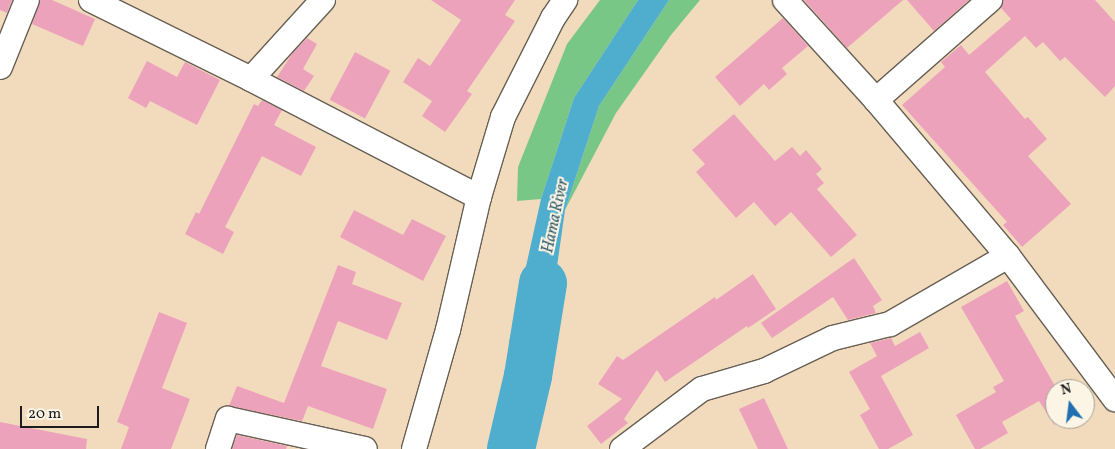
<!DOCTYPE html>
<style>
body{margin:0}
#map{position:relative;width:1115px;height:449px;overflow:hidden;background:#f2dbbc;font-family:Vollkorn,serif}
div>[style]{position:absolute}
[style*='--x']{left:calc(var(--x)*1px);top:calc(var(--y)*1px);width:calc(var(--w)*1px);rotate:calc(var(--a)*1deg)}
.green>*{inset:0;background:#78c787}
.water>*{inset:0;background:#4fadce}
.river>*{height:48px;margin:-24px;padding:0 24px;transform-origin:24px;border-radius:24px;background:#4fadce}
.building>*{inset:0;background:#eda2bc;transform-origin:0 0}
.roads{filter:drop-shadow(1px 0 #675f54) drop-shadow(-1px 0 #675f54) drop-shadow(0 1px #675f54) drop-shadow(0 -1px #675f54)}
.minor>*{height:24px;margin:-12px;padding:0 12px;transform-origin:12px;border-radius:12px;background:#fff}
span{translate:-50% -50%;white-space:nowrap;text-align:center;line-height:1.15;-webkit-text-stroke:4px #fcf5e5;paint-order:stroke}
.water-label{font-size:16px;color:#335d6c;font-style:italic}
.north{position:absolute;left:1045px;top:379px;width:50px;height:50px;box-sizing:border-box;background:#fcf5e5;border:1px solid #a29e95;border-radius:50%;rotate:345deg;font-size:14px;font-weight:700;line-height:20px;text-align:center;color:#1c1c1c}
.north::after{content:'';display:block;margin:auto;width:18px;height:22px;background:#1f6fb2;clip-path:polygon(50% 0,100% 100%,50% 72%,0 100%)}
.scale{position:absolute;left:20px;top:406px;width:79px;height:22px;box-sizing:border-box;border:2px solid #1c1c1c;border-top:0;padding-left:6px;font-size:15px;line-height:18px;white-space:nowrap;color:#1c1c1c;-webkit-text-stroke:4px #fcf5e5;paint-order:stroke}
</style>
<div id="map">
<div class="green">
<div style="clip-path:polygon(600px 0,638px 0,574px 98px,541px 199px,517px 201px,518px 167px,567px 44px)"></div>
<div style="clip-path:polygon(669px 0,700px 0,671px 35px,616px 113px,565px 210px,599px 106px)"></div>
</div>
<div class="water">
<div style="clip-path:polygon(638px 0,669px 0,599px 106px,565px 210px,545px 351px,509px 343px,541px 199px,574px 98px)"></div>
</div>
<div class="river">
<div style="--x:511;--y:449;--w:75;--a:-76.9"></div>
<div style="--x:528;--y:376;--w:94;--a:-80.8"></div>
</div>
<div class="building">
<div style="clip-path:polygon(0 0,12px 0,7px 13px,0 10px)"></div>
<div style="clip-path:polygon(40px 0,52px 0,95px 19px,83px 46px,32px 24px)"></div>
<div style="clip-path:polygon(431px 0,515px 0,505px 15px,515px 21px,467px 91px,472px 94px,445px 132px,422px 116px,432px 101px,403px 82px,418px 58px,430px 66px,461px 20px)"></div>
<div style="clip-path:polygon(804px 0,903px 0,847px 48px)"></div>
<div style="clip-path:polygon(907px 0,969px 0,934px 31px)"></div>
<div style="clip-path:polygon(1003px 0,1095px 0,1115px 22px,1115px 86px,1105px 97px,1065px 57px,1060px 61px,1043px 42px,1036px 48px,1025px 36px,985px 72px,1025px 119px,1028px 117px,1047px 139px,1028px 156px,1071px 204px,1022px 247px,1003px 225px,1007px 222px,902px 105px,945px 67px,941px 62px,961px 45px,969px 55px,1011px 19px,1001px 8px)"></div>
<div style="clip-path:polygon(783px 18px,808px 46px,782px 68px,787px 74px,769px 90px,764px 84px,740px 106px,715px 77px)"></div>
<div style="clip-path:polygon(307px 38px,317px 44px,303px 69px,314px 76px,304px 91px,277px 77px,292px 54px)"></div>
<div style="left:355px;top:52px;width:40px;height:54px;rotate:28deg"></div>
<div style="clip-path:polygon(147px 61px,177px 77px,185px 62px,220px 80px,197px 125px,150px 101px,146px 108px,128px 98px)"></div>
<div style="clip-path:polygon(262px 100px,282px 110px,274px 125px,316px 147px,301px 176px,262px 156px,225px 227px,234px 232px,223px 254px,185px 234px,196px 212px,199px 214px,254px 104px,258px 106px)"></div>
<div style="clip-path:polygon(734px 114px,775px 161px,792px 147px,800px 156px,806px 150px,822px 169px,816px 174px,824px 183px,817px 189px,857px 235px,831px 257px,791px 212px,775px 226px,754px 202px,736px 218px,696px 172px,705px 164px,692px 150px)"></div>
<div style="clip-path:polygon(354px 210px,403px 235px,412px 219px,446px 236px,423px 281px,340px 237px)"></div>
<div style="clip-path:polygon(854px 258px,882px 300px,873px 306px,876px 313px,848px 320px,833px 297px,772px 338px,761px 323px)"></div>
<div style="clip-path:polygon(338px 265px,356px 272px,352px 284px,402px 303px,387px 340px,338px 321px,321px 366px,387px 389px,373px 429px,308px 406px,302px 421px,229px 406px,237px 386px,284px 403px)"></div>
<div style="clip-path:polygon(753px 274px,776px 309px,748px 328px,747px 326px,665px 382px,657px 370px,624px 419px,628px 423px,601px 444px,587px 426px,622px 399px,598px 384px,617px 356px,623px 360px,715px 297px,716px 300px)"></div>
<div style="clip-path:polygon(1007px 281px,1024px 311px,1015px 316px,1055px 386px,1055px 426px,1039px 401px,1002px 422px,1008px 433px,980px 449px,975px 449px,956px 415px,996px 392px,993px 387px,1004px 381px,961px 307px)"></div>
<div style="clip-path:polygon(159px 312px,187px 323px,162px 388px,190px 399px,171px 449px,121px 449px,129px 427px,117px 422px)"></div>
<div style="clip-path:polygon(920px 332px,929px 348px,881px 376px,913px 435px,888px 449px,879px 449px,860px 415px,870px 409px,849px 372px,877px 356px,870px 343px,891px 338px,895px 346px)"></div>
<div style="clip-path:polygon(764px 398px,788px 449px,758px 449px,739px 409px)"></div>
<div style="clip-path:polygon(0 422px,87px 439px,86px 449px,0 449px)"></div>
<div style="clip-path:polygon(237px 435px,287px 446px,286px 449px,232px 449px)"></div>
</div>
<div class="roads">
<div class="minor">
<div style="--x:91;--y:0;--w:178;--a:26.3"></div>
<div style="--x:251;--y:79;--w:257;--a:27.4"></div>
<div style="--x:785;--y:0;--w:135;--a:47.7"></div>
<div style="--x:876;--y:100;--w:204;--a:49.8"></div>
<div style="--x:1008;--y:256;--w:179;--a:53.2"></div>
<div style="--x:0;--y:67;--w:72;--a:-68.1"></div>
<div style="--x:251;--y:79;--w:107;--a:-47.7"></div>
<div style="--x:876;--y:100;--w:152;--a:-41.3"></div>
<div style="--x:218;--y:449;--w:32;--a:-72"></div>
<div style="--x:228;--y:419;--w:140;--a:12.4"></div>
<div style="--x:414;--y:449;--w:124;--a:-74.1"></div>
<div style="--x:448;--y:330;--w:137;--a:-76.9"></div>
<div style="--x:479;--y:197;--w:84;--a:-73.3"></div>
<div style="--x:503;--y:117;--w:111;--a:-63.2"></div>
<div style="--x:553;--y:18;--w:22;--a:-56"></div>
<div style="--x:622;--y:449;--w:100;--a:-36.9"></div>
<div style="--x:702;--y:389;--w:65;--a:-16.2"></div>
<div style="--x:764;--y:371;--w:76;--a:-25.6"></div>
<div style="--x:833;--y:338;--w:59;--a:-13.8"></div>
<div style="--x:890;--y:324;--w:136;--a:-30"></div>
</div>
</div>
<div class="water-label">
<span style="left:556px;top:216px;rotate:-78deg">Hama River</span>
</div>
<div class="north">N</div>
<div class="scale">20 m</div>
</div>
